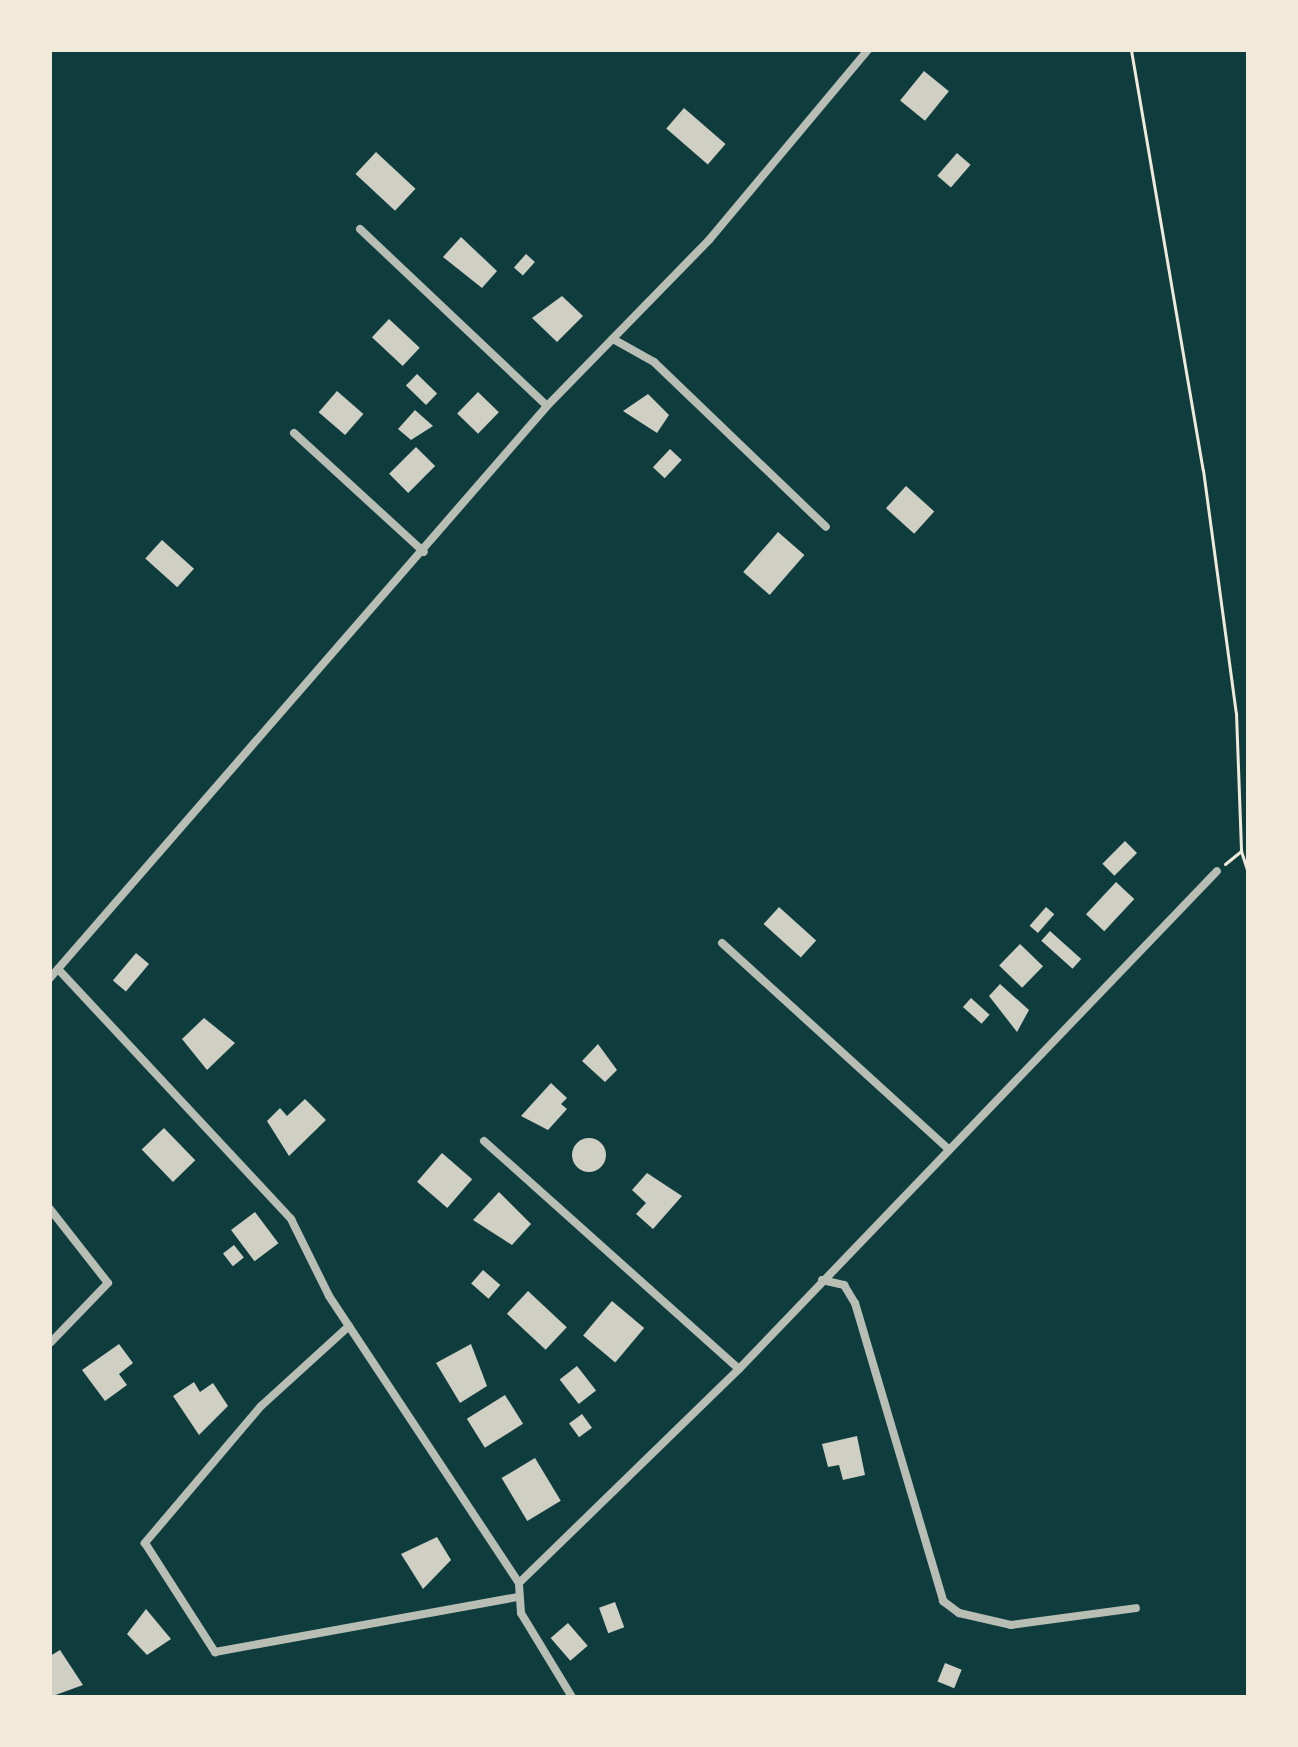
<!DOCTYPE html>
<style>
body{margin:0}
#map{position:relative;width:1298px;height:1747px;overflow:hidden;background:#0f3d3e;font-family:"Crimson Pro",serif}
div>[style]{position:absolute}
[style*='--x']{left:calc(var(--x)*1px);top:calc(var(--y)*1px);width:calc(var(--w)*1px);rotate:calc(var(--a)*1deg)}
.building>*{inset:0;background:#cfcfc3;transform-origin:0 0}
.round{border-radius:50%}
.path>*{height:3px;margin:-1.5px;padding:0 1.5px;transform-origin:1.5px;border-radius:1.5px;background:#f1e9da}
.minor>*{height:8px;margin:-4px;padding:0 4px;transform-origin:4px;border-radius:4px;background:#b8beb3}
span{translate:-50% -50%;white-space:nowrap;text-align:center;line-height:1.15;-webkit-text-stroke:8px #f1e9da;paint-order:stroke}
.frame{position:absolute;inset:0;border:52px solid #f1e9da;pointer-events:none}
</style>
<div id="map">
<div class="building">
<div style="left:924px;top:71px;width:32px;height:38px;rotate:39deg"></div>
<div style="left:684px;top:108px;width:55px;height:27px;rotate:41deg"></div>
<div style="left:376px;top:152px;width:54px;height:30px;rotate:43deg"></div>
<div style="left:957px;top:153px;width:18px;height:30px;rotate:41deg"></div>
<div style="clip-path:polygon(461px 237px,497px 271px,482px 288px,443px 257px)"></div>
<div style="left:526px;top:254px;width:12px;height:18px;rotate:42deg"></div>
<div style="clip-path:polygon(562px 296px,583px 316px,557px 342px,532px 318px)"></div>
<div style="left:389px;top:319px;width:42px;height:25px;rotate:43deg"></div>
<div style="left:417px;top:374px;width:28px;height:16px;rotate:44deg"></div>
<div style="left:337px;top:391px;width:35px;height:28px;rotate:41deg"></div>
<div style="left:478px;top:392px;width:29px;height:30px;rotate:44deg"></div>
<div style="clip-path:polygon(648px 394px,669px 415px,657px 433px,623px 411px)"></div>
<div style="clip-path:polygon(415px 410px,433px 426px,411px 440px,398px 429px)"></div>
<div style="left:416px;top:447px;width:27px;height:38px;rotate:45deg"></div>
<div style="left:670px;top:449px;width:16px;height:25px;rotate:43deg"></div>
<div style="left:906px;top:486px;width:38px;height:30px;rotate:42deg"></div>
<div style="left:778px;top:532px;width:35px;height:53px;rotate:41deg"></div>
<div style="left:162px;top:540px;width:43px;height:25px;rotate:42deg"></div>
<div style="left:1125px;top:841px;width:17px;height:32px;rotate:45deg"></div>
<div style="left:1116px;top:882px;width:25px;height:44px;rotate:43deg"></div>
<div style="left:779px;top:907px;width:50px;height:23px;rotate:42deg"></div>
<div style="left:1046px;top:907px;width:11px;height:25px;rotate:41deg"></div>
<div style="left:1050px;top:931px;width:42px;height:13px;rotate:42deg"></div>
<div style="left:1020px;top:944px;width:32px;height:30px;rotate:44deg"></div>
<div style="left:136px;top:953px;width:17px;height:36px;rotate:40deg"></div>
<div style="clip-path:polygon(1000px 984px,1029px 1010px,1017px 1032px,989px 996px)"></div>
<div style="left:971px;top:998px;width:25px;height:12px;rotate:42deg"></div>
<div style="clip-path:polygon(204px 1018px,235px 1043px,207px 1070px,182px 1039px)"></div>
<div style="clip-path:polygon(598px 1044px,617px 1070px,605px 1082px,582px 1061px)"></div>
<div style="clip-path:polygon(551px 1083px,567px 1098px,561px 1104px,567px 1109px,548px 1130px,521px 1116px)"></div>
<div style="clip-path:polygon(305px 1099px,326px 1120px,289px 1156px,267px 1121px,280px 1108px,287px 1116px)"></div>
<div style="left:164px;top:1128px;width:45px;height:31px;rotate:46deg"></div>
<div class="round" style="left:572px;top:1138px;width:34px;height:34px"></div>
<div style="left:442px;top:1153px;width:40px;height:38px;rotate:41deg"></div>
<div style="clip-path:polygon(647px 1173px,682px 1196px,653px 1229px,636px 1214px,646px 1203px,632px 1190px)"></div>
<div style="clip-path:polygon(499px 1192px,531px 1224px,512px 1245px,473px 1220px)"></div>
<div style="left:255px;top:1212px;width:39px;height:30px;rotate:53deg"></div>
<div style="left:234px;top:1245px;width:16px;height:14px;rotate:52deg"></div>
<div style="left:483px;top:1270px;width:23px;height:18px;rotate:41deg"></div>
<div style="left:528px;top:1291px;width:53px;height:31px;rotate:43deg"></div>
<div style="left:612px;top:1301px;width:42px;height:45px;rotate:40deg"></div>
<div style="clip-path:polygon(119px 1344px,133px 1363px,119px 1374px,127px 1385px,105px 1401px,82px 1370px)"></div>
<div style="clip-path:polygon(471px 1344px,487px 1386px,460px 1403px,436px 1363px)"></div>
<div style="left:577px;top:1366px;width:31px;height:22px;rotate:52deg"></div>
<div style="clip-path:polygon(194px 1382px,200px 1392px,213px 1383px,228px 1406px,199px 1435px,173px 1396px)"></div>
<div style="left:505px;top:1395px;width:34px;height:45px;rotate:58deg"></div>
<div style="left:582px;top:1414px;width:17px;height:16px;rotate:54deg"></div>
<div style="clip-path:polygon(857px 1436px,865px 1475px,843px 1480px,839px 1465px,828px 1467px,822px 1444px)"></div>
<div style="left:535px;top:1458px;width:50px;height:39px;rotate:59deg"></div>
<div style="clip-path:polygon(437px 1537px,451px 1560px,423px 1589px,401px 1554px)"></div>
<div style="left:615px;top:1602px;width:27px;height:17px;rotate:70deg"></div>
<div style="clip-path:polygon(146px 1609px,171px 1639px,147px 1655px,127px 1634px)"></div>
<div style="left:568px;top:1623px;width:30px;height:23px;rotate:49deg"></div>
<div style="clip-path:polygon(60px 1650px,83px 1685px,50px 1697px,50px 1656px)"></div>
<div style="left:945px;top:1663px;width:18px;height:20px;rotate:22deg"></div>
</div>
<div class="path">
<div style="--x:1131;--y:50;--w:426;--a:80.3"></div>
<div style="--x:1203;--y:470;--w:245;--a:82.3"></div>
<div style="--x:1236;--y:713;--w:138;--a:87.9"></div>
<div style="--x:1225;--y:864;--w:21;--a:-39"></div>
<div style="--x:1241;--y:851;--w:22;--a:72"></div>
</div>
<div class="minor">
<div style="--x:360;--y:229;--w:257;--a:43.4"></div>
<div style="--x:613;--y:339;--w:47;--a:29.3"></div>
<div style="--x:654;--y:362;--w:238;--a:43.8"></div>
<div style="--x:294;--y:433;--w:176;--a:42.5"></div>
<div style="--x:722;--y:943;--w:304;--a:42.3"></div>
<div style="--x:58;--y:969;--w:342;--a:47"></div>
<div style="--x:291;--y:1219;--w:86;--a:63.7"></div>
<div style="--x:329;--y:1296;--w:344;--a:56.5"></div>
<div style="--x:50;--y:978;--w:758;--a:-49.01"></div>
<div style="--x:547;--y:406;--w:232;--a:-45.7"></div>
<div style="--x:709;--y:240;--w:248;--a:-50.1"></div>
<div style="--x:484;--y:1141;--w:342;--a:41.8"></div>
<div style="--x:50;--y:1209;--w:94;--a:51.9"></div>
<div style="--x:108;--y:1283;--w:83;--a:134"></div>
<div style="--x:822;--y:1280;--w:23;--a:13"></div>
<div style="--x:844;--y:1285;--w:21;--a:59"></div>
<div style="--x:855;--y:1303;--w:311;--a:73.5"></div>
<div style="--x:943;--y:1601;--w:20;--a:37"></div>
<div style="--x:959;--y:1613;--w:53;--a:13"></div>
<div style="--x:1011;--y:1625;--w:126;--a:-7.7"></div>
<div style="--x:349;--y:1326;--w:119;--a:137.7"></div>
<div style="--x:261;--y:1406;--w:180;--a:130.3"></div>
<div style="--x:145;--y:1543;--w:130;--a:57.3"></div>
<div style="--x:215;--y:1652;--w:307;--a:-10.3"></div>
<div style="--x:572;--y:1697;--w:98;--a:-121.3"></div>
<div style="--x:521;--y:1613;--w:30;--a:-94"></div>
<div style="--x:519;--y:1583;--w:307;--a:-44.2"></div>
<div style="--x:739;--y:1369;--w:690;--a:-46.17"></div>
</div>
<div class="frame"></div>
</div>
